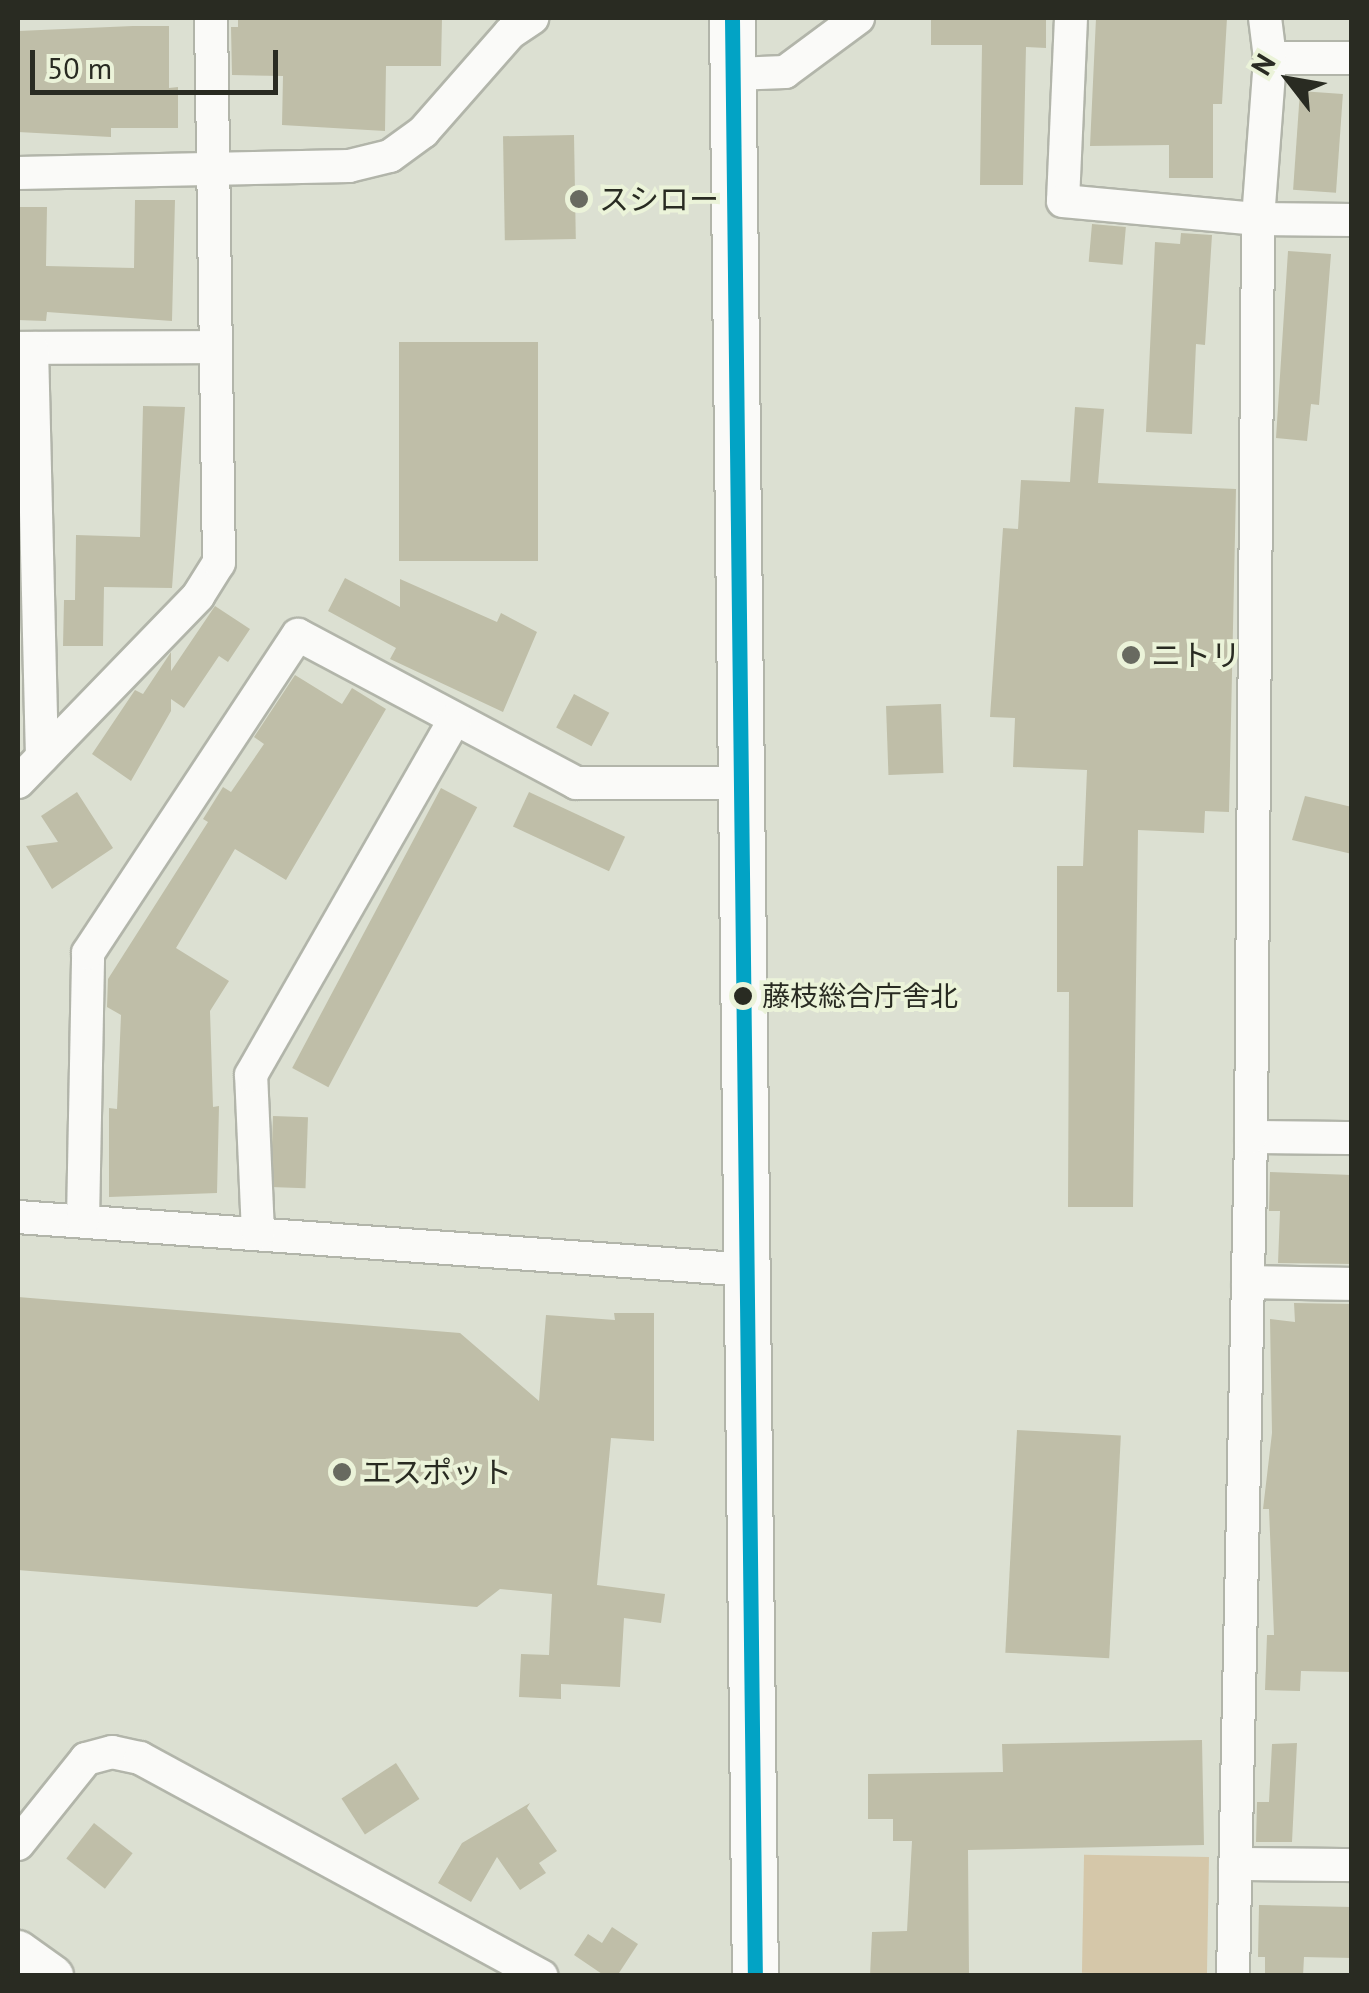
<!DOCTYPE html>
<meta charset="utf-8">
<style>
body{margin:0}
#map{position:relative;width:1369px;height:1993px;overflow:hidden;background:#dce0d2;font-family:"PT Sans","Noto Sans JP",sans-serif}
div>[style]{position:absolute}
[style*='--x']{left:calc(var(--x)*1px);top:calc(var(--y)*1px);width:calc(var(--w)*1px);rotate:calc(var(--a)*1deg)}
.green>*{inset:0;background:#d5c7a9;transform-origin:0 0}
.building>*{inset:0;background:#bfbea8;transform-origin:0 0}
.roads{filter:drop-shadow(2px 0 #b2b5aa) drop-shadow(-2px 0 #b2b5aa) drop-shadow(0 2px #b2b5aa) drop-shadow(0 -2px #b2b5aa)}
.minor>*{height:32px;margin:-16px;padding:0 16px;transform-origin:16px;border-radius:16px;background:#fafaf8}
.tertiary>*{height:40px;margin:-20px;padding:0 20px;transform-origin:20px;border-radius:20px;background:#fafaf8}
.secondary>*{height:45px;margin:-22.5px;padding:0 22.5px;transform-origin:22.5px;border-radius:22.5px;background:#fafaf8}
.bus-1>*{height:15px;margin:-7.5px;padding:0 7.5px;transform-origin:7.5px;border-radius:7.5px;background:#02a3c5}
.dots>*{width:28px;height:28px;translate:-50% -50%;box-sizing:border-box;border:5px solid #ebf3d9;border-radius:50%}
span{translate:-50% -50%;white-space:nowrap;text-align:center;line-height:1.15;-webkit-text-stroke:8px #ebf3d9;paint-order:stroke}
.bus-label{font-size:28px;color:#292b22}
.left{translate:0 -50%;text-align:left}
.poi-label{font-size:30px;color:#292b22}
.frame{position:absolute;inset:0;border:20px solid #292b22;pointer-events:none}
.north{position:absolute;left:1239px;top:30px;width:100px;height:100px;-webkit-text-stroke:8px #ebf3d9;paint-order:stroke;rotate:301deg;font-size:28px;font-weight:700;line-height:40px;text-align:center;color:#292b22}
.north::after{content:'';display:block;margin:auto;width:35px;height:45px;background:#292b22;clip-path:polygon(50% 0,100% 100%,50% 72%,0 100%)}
.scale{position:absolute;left:30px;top:50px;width:248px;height:45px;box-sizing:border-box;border:5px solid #292b22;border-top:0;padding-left:12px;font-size:30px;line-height:35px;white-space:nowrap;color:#292b22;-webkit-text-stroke:8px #ebf3d9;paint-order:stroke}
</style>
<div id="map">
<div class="green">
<div style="left:1209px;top:1857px;width:118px;height:125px;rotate:91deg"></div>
</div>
<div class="building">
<div style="clip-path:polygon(238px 18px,442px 18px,441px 66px,386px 66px,385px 131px,282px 125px,283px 76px,232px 75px,231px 27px,238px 27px)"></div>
<div style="clip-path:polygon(931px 18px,1046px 18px,1046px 48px,1026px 47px,1023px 185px,980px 185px,982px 45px,931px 45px)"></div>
<div style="clip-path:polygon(1096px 18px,1227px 18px,1222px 104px,1213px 104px,1213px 178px,1169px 178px,1169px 145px,1090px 146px)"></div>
<div style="clip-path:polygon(133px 26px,169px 26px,169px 88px,178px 87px,178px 128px,111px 128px,111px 137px,18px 132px,18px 31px)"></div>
<div style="left:1300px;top:91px;width:43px;height:99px;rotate:4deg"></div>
<div style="left:574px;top:135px;width:104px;height:71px;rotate:89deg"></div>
<div style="clip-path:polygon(135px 200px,175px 200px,172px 321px,47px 312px,46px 321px,18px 320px,18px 207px,47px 207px,46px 266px,134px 268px)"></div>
<div style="left:1092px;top:224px;width:34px;height:38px;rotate:5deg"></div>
<div style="clip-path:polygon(1181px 233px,1212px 235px,1205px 345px,1196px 344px,1192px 434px,1146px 432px,1155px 242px,1180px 244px)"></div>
<div style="clip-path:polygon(1288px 251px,1331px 254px,1319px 405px,1311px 404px,1307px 441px,1276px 438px)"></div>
<div style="left:538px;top:342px;width:219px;height:139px;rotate:90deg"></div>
<div style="clip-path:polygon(143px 406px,185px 407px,172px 588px,104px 587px,103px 646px,63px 646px,64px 600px,75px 600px,76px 535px,140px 537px)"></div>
<div style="clip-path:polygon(1075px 407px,1104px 409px,1098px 483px,1236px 489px,1229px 812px,1205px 811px,1204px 833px,1138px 830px,1133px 1207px,1068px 1207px,1069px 992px,1057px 992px,1057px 866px,1083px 866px,1087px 770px,1013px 767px,1015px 718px,990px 717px,1003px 528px,1018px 529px,1021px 480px,1070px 482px)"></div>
<div style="clip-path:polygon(345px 578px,400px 607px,400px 579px,497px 622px,501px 613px,537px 632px,503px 712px,390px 659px,396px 648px,328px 611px)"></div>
<div style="clip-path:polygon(215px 606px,250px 629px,228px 662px,219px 656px,184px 708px,171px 699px,171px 711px,131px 781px,92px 754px,135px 690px,143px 694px,171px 652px,171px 671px)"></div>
<div style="clip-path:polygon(295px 675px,342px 704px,352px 688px,386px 709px,286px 880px,235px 849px,176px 948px,229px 981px,210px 1011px,213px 1107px,219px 1106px,217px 1193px,109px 1197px,109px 1108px,117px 1109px,121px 1015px,107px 1007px,108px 979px,208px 822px,203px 819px,223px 787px,231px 792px,264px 744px,254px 737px)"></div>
<div style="left:574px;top:694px;width:40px;height:38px;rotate:28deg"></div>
<div style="left:941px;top:704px;width:69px;height:55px;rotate:88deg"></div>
<div style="left:441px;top:788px;width:41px;height:317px;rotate:28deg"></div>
<div style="clip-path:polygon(77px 792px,113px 848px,52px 889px,26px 846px,58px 842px,41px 816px)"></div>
<div style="left:529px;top:792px;width:106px;height:38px;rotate:25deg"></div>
<div style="clip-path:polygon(1305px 796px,1352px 807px,1352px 854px,1292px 840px)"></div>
<div style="left:273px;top:1116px;width:35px;height:71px;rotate:2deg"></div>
<div style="clip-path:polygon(1270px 1172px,1352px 1175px,1352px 1264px,1278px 1263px,1280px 1211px,1269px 1211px)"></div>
<div style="clip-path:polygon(18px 1297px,460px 1333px,539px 1401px,546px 1315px,615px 1320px,614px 1313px,654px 1313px,654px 1441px,611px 1438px,597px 1585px,665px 1594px,661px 1623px,624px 1618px,620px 1687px,561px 1684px,561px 1699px,519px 1697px,521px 1654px,549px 1655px,552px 1594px,500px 1589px,477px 1607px,18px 1570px)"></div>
<div style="clip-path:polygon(1294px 1303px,1352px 1304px,1352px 1672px,1301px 1671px,1300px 1691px,1265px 1690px,1267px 1635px,1274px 1635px,1269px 1509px,1263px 1509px,1272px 1433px,1270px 1319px,1295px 1322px)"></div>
<div style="left:1017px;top:1430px;width:104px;height:223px;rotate:3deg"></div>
<div style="clip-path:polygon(1202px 1740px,1204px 1845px,968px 1850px,969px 1976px,870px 1976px,872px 1932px,907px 1931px,912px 1841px,893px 1841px,893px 1819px,868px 1819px,868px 1774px,1003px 1772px,1002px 1744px)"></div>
<div style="clip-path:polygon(1297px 1743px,1292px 1842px,1256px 1842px,1257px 1802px,1269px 1802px,1272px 1744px)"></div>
<div style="left:396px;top:1763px;width:43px;height:65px;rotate:57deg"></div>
<div style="clip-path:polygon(530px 1803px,527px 1808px,557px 1851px,539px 1863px,546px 1873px,520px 1890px,497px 1857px,471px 1902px,438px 1883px,462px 1843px)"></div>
<div style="left:94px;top:1823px;width:49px;height:45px;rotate:38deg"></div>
<div style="clip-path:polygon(1259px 1905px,1352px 1907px,1352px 1958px,1304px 1957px,1303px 1976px,1265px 1976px,1265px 1957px,1258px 1957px)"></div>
<div style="clip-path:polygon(612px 1927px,638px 1944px,617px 1976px,605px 1976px,574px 1955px,588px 1934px,602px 1943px)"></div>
</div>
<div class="roads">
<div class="minor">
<div style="--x:1071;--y:18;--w:183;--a:92.5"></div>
<div style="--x:1063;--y:201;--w:196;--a:5.3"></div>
<div style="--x:1258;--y:219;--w:94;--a:0.6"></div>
<div style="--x:1270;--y:58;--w:82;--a:0"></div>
<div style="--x:734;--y:74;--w:51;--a:-2.2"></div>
<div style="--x:785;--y:72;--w:91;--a:-36.5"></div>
<div style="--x:18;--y:173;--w:331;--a:-1.2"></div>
<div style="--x:349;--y:166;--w:42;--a:-13.7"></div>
<div style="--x:390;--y:156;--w:41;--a:-36"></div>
<div style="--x:423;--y:132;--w:132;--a:-48.7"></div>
<div style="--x:510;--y:33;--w:27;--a:-34"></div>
<div style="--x:18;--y:348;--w:198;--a:-0.3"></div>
<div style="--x:32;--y:348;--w:409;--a:88.6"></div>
<div style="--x:18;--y:782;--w:259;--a:-45.9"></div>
<div style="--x:198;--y:596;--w:39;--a:-58"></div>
<div style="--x:219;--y:563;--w:545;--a:-90.84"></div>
<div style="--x:1251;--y:1137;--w:101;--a:0.6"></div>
<div style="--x:18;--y:1217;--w:735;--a:4.14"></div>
<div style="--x:83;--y:1221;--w:268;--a:-88.9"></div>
<div style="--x:88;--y:953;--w:381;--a:-56.6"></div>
<div style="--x:298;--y:635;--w:315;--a:28"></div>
<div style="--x:576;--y:783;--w:170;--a:0"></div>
<div style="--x:258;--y:1233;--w:158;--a:-92.5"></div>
<div style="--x:251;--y:1075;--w:410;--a:-60.2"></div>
<div style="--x:1248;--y:1282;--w:104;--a:1.1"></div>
<div style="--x:18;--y:1844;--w:109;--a:-51.3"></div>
<div style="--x:86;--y:1759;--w:27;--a:-15"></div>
<div style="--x:112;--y:1752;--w:29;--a:12"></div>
<div style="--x:140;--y:1758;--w:457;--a:28.5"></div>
<div style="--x:1235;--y:1864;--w:117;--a:0.5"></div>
<div style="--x:1233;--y:1976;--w:839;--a:-88.77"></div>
<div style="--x:1251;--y:1137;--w:918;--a:-89.56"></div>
<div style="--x:1258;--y:219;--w:161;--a:-85.7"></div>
<div style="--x:1270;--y:58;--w:40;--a:-97.1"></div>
</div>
<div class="tertiary">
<div style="--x:18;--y:1951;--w:43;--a:35.5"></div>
</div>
<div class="secondary">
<div style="--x:732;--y:18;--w:1958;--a:89.33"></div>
</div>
</div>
<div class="bus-1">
<div style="--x:732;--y:18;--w:1958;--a:89.33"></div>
</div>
<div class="dots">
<div style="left:579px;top:199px;background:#686a60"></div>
<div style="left:1131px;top:655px;background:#686a60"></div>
<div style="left:743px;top:996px;background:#292b22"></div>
<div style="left:342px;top:1472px;background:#686a60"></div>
</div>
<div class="bus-label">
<span class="left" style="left:762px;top:996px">藤枝総合庁舎北</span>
</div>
<div class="poi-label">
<span class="left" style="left:599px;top:199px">スシロー</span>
<span class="left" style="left:1151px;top:655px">ニトリ</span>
<span class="left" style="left:362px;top:1472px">エスポット</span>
</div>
<div class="frame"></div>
<div class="north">N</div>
<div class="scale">50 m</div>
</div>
